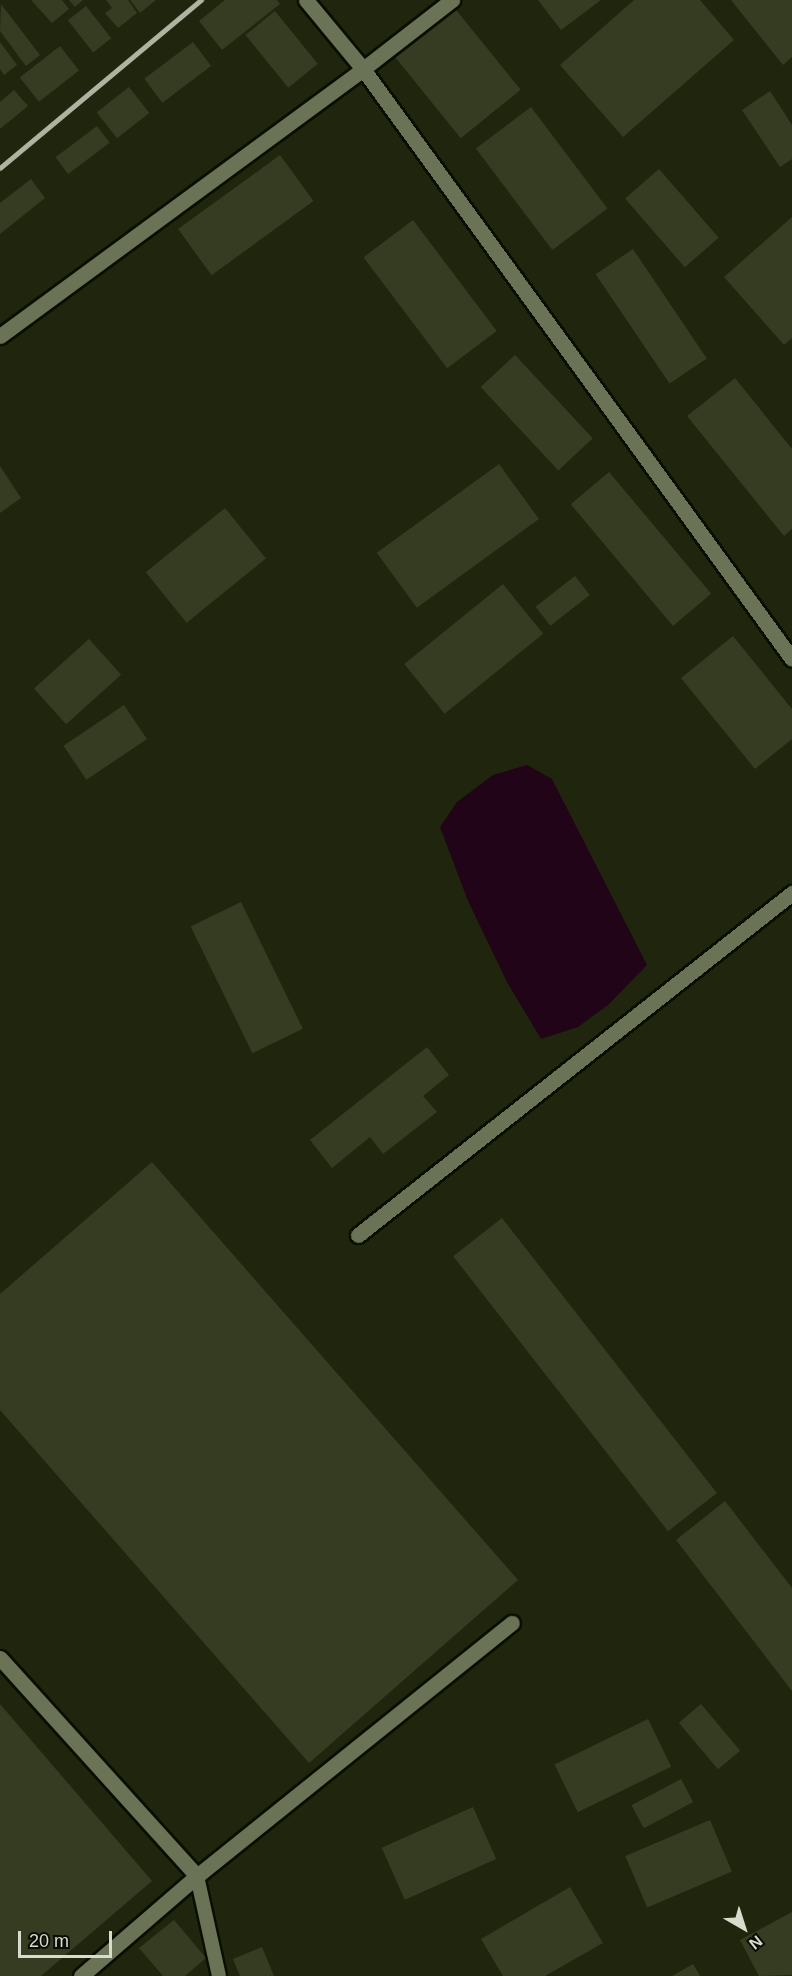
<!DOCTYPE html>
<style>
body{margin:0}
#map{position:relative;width:792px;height:1976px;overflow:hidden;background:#20260d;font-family:Arial,sans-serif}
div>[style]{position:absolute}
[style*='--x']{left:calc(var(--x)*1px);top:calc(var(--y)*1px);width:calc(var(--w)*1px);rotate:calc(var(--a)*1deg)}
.water>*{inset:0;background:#210417}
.building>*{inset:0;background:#353c22;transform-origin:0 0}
.roads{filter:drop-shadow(2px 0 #0a0e00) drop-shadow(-2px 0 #0a0e00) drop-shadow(0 2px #0a0e00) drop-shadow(0 -2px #0a0e00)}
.lane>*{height:14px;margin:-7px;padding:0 7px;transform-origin:7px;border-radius:7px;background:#6b7357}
.street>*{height:15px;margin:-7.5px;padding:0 7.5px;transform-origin:7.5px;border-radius:7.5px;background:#6b7357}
.rail>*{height:4.5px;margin:-2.25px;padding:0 2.25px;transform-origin:2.25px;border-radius:2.25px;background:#aeb3a2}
span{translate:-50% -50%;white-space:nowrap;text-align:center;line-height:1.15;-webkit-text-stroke:4.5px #0b0d04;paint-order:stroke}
.north{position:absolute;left:714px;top:1898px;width:60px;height:60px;-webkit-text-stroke:4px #0b0d04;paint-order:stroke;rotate:141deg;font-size:16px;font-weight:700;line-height:24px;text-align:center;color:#d7dccd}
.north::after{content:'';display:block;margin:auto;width:21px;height:27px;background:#d7dccd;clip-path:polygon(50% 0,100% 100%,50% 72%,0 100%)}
.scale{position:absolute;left:18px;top:1931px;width:94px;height:27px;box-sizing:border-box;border:3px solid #d7dccd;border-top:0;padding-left:8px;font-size:18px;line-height:21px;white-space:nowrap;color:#d7dccd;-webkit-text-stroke:4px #0b0d04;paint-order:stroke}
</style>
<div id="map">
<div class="water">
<div style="clip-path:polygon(527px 765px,552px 779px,647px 965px,608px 1005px,578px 1027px,541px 1039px,507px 982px,468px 901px,440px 827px,457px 802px,493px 775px)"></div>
</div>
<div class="building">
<div style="clip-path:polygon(31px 0,62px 0,69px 9px,52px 23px)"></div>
<div style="clip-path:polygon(69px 0,83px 0,75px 7px)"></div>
<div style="clip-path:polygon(106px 0,128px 0,137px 13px,118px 28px,105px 13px,112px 8px)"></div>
<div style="clip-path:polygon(130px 0,156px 0,140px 13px)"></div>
<div style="clip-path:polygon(225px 0,277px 0,280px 4px,222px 50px,199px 21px)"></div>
<div style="clip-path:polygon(538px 0,601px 0,561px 30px)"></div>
<div style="clip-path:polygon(634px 0,700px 0,734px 40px,623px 137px,560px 65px)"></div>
<div style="clip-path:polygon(731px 0,792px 0,792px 57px,783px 65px)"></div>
<div style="clip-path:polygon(1px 4px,40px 55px,26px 66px,0 31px)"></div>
<div style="left:452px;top:5px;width:109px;height:77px;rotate:51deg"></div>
<div style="left:86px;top:6px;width:41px;height:23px;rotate:52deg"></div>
<div style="left:275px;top:11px;width:68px;height:38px;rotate:51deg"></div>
<div style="clip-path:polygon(0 42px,17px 65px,4px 75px,0 69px)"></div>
<div style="left:193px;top:42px;width:30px;height:61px;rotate:53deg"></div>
<div style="left:60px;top:46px;width:31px;height:51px;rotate:52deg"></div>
<div style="left:129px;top:87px;width:33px;height:41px;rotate:52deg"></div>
<div style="clip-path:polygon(14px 90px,28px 106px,0 129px,0 102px)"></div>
<div style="clip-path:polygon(770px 91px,792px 125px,792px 159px,780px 167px,742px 110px)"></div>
<div style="left:531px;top:107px;width:127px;height:69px;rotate:53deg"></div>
<div style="left:97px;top:126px;width:21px;height:52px;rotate:53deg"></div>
<div style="left:280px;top:155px;width:57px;height:126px;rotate:54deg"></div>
<div style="left:659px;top:169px;width:91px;height:45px;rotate:49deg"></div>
<div style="clip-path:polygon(31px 179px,45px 198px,0 234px,0 203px)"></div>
<div style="clip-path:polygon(792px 217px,792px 338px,784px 345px,724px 277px)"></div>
<div style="left:413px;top:220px;width:139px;height:62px;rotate:53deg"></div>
<div style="left:633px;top:249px;width:132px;height:45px;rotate:56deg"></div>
<div style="left:515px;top:355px;width:114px;height:47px;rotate:47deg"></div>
<div style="clip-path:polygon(735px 378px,792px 449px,792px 529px,784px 536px,687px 416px)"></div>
<div style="left:499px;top:464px;width:68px;height:151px;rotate:54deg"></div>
<div style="clip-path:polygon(0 466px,21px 498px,0 513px)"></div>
<div style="left:609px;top:472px;width:159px;height:50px;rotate:50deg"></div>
<div style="left:225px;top:508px;width:65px;height:102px;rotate:51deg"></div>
<div style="left:575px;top:576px;width:24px;height:50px;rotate:52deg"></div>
<div style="left:503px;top:584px;width:64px;height:127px;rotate:51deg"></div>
<div style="clip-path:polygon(733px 636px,792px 709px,792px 739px,755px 769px,681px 678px)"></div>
<div style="left:89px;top:639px;width:48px;height:74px;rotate:48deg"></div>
<div style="left:124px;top:705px;width:41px;height:73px;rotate:56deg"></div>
<div style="left:241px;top:902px;width:141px;height:56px;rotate:64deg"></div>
<div style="clip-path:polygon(427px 1047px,449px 1075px,423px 1096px,437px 1112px,383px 1154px,370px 1137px,332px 1168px,310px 1140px)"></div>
<div style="clip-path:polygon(152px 1162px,518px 1580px,309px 1763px,0 1410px,0 1294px)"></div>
<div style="left:502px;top:1218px;width:349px;height:62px;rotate:52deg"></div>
<div style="clip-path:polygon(725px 1501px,792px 1588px,792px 1691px,676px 1540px)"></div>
<div style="clip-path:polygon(0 1704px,152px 1881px,41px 1976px,0 1976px)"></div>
<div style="left:701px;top:1704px;width:61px;height:29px;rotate:50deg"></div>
<div style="left:648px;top:1719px;width:53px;height:104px;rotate:64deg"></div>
<div style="left:681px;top:1779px;width:26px;height:56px;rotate:62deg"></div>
<div style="left:473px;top:1807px;width:57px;height:100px;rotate:66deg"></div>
<div style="left:710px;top:1820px;width:56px;height:92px;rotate:67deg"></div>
<div style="clip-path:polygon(570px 1887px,603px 1943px,545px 1976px,503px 1976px,481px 1939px)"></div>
<div style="clip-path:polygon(792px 1912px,792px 1975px,759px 1976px,740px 1940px)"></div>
<div style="clip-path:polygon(174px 1920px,206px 1958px,185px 1976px,163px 1976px,139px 1948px)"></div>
<div style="clip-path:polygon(262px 1947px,274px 1976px,240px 1976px,233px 1959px)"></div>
<div style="clip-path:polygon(693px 1964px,700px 1976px,672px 1976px)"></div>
</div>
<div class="roads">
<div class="lane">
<div style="--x:197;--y:1876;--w:102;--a:77.6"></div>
</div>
<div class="street">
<div style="--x:306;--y:0;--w:89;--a:50.4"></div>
<div style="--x:363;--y:69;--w:729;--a:53.98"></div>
<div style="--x:0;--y:336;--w:451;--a:-36.3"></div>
<div style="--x:363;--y:69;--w:113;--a:-37.8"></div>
<div style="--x:358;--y:1235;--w:553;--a:-38.24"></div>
<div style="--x:0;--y:1658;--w:294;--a:47.9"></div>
<div style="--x:81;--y:1976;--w:153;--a:-40.8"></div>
<div style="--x:197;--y:1876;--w:404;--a:-38.8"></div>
</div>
</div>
<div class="rail">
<div style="--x:0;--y:168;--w:262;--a:-39.9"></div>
</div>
<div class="north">N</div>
<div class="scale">20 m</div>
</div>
